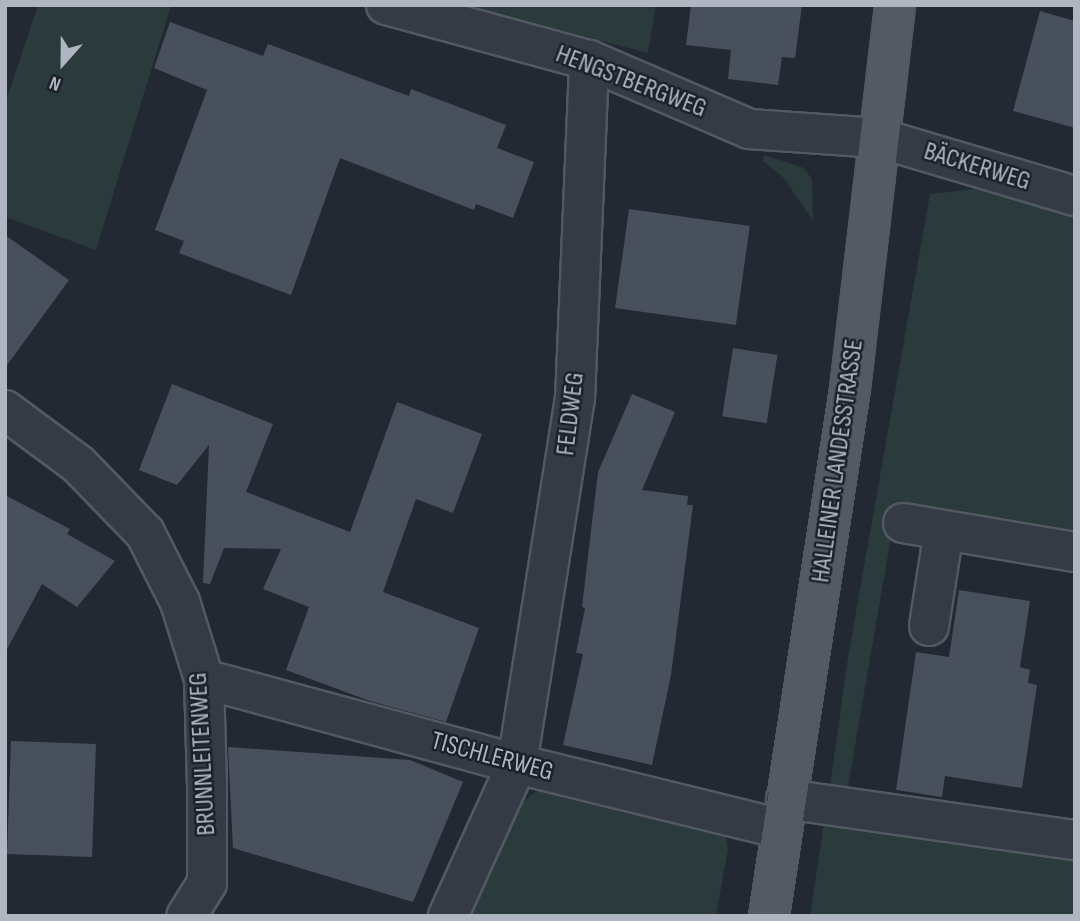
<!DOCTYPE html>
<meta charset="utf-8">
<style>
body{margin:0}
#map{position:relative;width:1080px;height:921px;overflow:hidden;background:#222933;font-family:"Sofia Sans Condensed",sans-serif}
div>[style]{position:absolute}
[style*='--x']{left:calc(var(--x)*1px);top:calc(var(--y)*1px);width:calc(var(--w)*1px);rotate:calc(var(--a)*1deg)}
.green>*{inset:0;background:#2b3b3b}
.building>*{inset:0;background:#49505d;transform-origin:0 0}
.roads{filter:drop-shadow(2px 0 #535962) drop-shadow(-2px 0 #535962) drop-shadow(0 2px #535962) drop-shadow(0 -2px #535962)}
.minor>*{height:38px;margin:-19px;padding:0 19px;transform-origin:19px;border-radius:19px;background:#353b44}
.major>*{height:38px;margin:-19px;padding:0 19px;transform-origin:19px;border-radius:19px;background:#535a64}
span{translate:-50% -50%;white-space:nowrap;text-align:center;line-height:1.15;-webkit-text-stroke:5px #1b2029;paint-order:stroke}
.street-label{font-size:26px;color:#afb6c1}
.frame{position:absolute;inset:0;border:7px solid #afb6c1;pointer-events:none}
.north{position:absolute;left:28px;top:28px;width:70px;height:70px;-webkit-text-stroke:5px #1b2029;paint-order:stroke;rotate:201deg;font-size:19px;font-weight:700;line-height:28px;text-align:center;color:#afb6c1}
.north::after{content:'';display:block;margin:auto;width:24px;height:32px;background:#afb6c1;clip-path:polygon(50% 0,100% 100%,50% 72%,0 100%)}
</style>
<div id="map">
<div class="green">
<div style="clip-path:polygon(38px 5px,171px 5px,96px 250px,5px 217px,5px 104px)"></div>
<div style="clip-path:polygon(463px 5px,656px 5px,648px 53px)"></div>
<div style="clip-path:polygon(764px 155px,804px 168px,812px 179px,813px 221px,784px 178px,763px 161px)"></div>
<div style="clip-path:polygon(983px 188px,1075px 215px,1075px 534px,897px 502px,847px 792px,830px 786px,848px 657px,930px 194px)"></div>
<div style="clip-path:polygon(541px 788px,716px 828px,726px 836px,728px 849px,716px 916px,462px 916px,518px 805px)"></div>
<div style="clip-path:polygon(824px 823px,1075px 858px,1075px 916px,810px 916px)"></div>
</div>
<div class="building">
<div style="clip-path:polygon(691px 5px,802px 5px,795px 58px,782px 57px,778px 85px,728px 79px,731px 50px,686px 45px)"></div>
<div style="clip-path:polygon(1040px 11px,1075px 21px,1075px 128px,1013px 111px)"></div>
<div style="clip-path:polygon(170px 22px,263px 56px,268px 44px,409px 96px,411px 89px,506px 125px,497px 148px,534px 162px,513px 218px,476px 204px,474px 210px,340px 158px,291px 295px,179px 253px,184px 241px,155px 230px,207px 90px,154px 68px)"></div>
<div style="left:629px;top:209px;width:122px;height:100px;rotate:8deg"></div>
<div style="clip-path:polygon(5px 235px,69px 280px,5px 368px)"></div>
<div style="left:733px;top:348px;width:45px;height:69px;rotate:9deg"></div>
<div style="clip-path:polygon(172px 384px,273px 424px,246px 492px,350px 532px,397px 402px,482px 434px,453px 513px,416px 499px,383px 592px,479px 628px,446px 722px,370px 701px,286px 670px,309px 607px,263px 589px,281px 549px,224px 548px,210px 584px,203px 583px,209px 445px,177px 485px,139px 470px)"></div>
<div style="clip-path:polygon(632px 394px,675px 412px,642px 490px,688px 496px,687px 505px,693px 505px,671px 675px,652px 765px,563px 745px,583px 654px,576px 653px,585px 608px,582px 607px,598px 472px)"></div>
<div style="clip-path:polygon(5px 495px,70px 529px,67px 534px,115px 561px,77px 607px,42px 584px,5px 653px)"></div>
<div style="clip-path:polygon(959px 590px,1030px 601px,1020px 667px,1030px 670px,1028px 683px,1037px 685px,1022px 788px,945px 776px,942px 797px,896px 790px,916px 652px,949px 657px)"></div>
<div style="left:11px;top:741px;width:85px;height:113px;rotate:2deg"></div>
<div style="clip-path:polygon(228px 747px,410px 760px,463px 782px,413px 902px,233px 848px)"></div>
</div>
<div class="roads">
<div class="minor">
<div style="--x:386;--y:5;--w:210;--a:15.2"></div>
<div style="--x:589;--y:60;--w:174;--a:23.3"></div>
<div style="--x:749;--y:129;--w:130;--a:4"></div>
<div style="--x:879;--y:138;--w:204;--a:16.5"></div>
<div style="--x:5;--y:410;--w:92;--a:36.6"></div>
<div style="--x:79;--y:465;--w:95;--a:45.9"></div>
<div style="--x:145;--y:533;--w:77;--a:63.1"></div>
<div style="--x:180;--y:602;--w:81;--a:72.7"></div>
<div style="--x:204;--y:679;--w:107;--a:88.4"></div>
<div style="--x:207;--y:786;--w:97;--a:90"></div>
<div style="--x:207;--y:883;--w:39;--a:122"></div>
<div style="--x:903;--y:523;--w:174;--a:9.6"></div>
<div style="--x:929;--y:626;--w:97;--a:-81.1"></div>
<div style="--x:204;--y:679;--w:324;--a:15.2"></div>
<div style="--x:517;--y:764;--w:273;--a:13.8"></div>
<div style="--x:786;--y:799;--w:292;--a:8.1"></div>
<div style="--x:448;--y:916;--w:167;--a:-65.6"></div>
<div style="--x:517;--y:764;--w:370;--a:-81"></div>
<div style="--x:575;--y:399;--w:339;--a:-87.6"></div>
</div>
<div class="major">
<div style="--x:769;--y:916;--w:533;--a:-81.26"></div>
<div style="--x:850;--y:389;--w:387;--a:-83.3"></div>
</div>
</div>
<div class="street-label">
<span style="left:631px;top:82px;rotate:21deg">HENGSTBERGWEG</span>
<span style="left:977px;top:167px;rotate:17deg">BÄCKERWEG</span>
<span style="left:571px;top:414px;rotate:-83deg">FELDWEG</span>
<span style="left:838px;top:461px;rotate:-82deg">HALLEINER LANDESSTRASSE</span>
<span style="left:203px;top:754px;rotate:-93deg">BRUNNLEITENWEG</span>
<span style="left:492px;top:757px;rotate:15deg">TISCHLERWEG</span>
</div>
<div class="frame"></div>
<div class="north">N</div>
</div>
